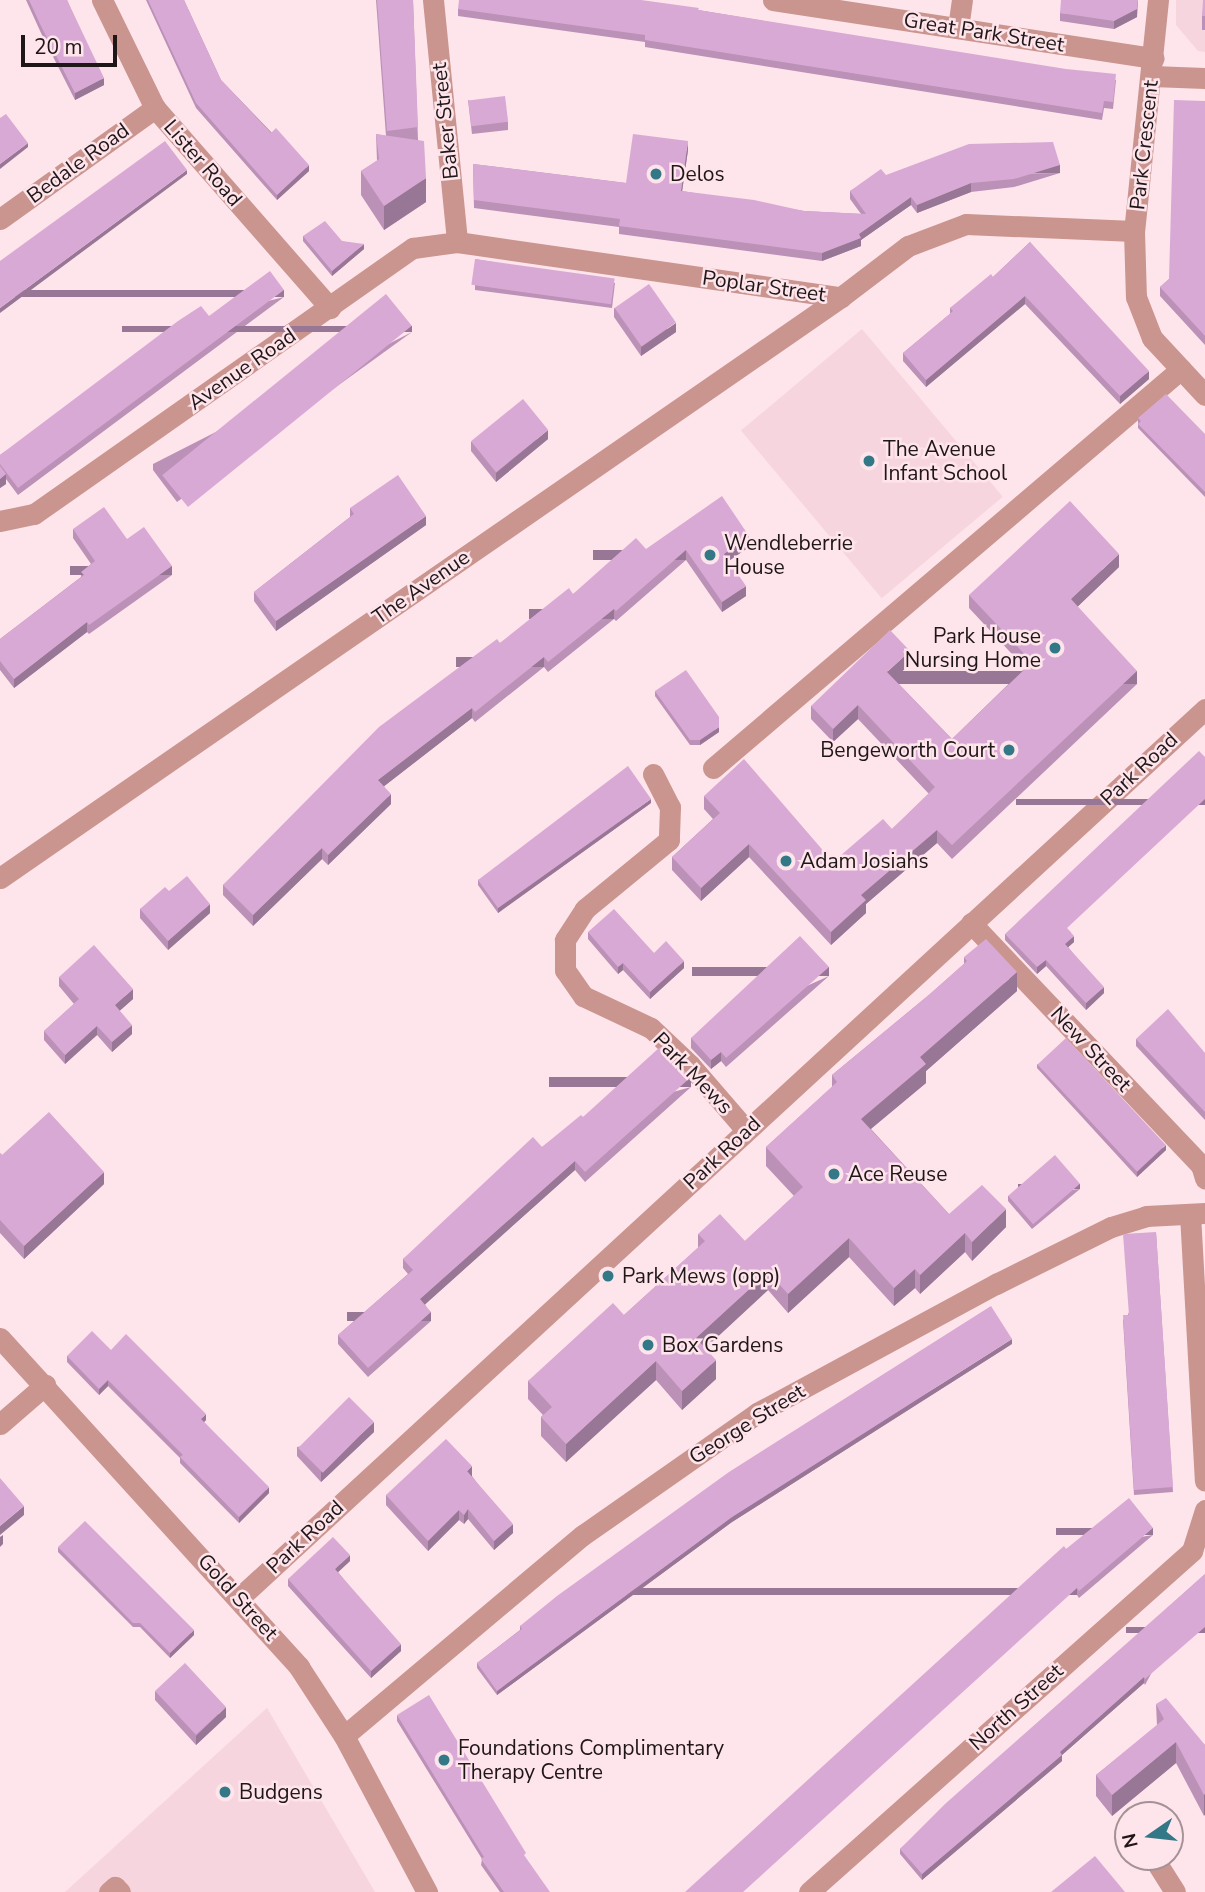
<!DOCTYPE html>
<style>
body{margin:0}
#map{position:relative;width:1205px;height:1892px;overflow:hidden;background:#fee4eb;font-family:"Nunito Sans",sans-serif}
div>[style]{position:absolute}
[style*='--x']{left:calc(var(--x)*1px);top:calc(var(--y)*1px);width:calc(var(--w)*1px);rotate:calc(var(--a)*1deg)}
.built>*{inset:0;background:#f7d5de;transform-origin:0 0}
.minor>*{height:21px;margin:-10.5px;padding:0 10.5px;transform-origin:10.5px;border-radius:10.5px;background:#c9958e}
.wall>*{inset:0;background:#bb91b7}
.shaded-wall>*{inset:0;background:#987695;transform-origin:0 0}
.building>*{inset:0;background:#d9a9d5;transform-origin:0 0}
.dots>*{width:19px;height:19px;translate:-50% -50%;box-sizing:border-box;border:4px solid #fee4eb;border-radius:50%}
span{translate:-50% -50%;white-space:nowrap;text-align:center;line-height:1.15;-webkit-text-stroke:5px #fee4eb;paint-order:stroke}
.street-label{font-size:21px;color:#1f1618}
.poi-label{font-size:21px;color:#1f1618}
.left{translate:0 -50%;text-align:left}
.right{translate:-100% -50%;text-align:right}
.north{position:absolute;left:1114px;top:1801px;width:70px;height:70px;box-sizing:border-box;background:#fee4eb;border:2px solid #a59297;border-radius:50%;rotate:256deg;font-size:19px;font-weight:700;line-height:28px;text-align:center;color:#1f1618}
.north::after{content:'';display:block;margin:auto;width:24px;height:32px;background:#337886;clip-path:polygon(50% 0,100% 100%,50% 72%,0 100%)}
.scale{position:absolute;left:21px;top:35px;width:96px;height:32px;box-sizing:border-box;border:4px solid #1f1618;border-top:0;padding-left:9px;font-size:21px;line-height:24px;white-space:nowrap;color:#1f1618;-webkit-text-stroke:5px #fee4eb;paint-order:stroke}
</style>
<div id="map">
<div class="built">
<div style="clip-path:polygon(1176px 0,1205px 0,1205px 52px,1198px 51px,1176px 25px)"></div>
<div style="left:862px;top:329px;width:219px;height:158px;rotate:50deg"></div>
<div style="clip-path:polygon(267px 1708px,375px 1892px,65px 1892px)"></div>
</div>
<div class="minor">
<div style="--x:102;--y:0;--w:120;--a:63.9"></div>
<div style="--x:155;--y:108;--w:266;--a:48.8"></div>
<div style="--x:433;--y:0;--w:243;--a:84.3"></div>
<div style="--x:773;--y:0;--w:385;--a:8.7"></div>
<div style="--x:1158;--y:0;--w:232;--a:95.9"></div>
<div style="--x:1134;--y:231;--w:66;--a:88.3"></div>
<div style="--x:1136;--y:297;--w:44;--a:68.7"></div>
<div style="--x:1152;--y:338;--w:78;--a:47.1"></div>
<div style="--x:958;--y:28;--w:28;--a:-82"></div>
<div style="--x:1152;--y:76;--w:53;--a:2.2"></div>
<div style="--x:0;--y:219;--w:191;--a:-35.6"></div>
<div style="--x:0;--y:521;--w:35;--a:-12"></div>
<div style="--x:34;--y:514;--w:463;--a:-35.1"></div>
<div style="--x:413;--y:248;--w:44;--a:-7.8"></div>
<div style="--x:457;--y:242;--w:388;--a:8.2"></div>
<div style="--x:713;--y:768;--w:615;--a:-40.45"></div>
<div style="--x:653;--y:774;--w:37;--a:63"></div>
<div style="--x:670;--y:807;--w:33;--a:92"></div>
<div style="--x:669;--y:840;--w:109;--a:140.6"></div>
<div style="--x:585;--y:909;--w:37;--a:123"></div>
<div style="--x:565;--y:940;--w:30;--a:90"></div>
<div style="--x:565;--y:970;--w:32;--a:55"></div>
<div style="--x:583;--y:996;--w:75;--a:25.2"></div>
<div style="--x:651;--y:1028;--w:54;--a:43.5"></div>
<div style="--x:690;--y:1065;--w:86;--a:49.3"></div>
<div style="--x:0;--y:878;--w:1022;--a:-34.64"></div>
<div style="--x:841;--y:297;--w:84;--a:-37.3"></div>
<div style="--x:908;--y:246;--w:62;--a:-20.8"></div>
<div style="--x:966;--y:224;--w:168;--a:2.4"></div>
<div style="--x:971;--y:923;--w:334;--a:46.5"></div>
<div style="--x:1201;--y:1165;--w:14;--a:73"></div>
<div style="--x:1190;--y:1214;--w:267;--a:86.8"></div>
<div style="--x:0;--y:1338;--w:445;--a:47.7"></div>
<div style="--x:299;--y:1667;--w:82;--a:56.9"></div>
<div style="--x:344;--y:1736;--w:177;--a:62"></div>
<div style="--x:0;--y:1424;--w:60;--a:-40.9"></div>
<div style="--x:239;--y:1598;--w:1313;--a:-42.62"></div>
<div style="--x:344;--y:1736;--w:312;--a:-40.1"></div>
<div style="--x:583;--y:1535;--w:213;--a:-35"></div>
<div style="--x:757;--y:1413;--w:272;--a:-28.4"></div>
<div style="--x:996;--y:1284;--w:128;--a:-26.4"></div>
<div style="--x:1111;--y:1227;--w:37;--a:-17"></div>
<div style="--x:1146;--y:1216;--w:59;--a:-2.9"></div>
<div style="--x:1153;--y:1857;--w:41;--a:57.8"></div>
<div style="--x:109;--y:1892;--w:8;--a:-40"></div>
<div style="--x:115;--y:1887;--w:7;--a:45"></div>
<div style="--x:809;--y:1892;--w:513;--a:-41.68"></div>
<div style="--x:1192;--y:1551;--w:43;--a:-72.4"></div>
</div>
<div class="wall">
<div style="clip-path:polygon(26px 0,67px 0,104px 85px,75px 100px,41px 33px)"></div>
<div style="clip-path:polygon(146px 0,184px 0,221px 80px,309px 171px,277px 200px,196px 108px)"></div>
<div style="clip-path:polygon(376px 0,413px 0,418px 140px,426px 202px,384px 230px,361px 195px,361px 171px,377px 161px,376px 134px,386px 136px)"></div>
<div style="clip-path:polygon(1205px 0,1205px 30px,1202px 30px,1202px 16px)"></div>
<div style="clip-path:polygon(458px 9px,698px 10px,1116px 80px,1113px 109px,1104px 108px,1102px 120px,645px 47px,645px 42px,458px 16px)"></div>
<div style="clip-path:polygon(1060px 13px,1137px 17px,1114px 29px,1060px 21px)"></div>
<div style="clip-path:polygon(468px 100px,508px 122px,508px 130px,472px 134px)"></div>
<div style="clip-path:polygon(1205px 101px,1205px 345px,1160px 296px,1160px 287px,1169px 279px)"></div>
<div style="clip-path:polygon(688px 150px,682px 191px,804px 211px,861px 214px,850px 199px,850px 191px,886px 175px,1060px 173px,1014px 187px,971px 192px,917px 213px,911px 205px,861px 240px,861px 246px,822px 261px,619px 234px,619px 227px,474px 208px,473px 164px,626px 183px)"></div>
<div style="clip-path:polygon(303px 236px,342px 241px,364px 249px,332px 276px,303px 241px)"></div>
<div style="clip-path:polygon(1030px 242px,1149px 379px,1120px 404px,1025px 304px,926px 387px,903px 361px,903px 353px,950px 314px,950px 308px,993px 277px)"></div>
<div style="clip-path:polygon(475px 259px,615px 283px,612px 308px,475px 290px)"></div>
<div style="clip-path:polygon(284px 297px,18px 495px,6px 479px,6px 484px,0 488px,0 455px,209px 316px)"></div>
<div style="clip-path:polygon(614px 308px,676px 332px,641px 356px,614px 317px)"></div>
<div style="clip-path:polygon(412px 332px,177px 502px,153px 470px,153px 464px)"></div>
<div style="clip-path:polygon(1138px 418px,1205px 434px,1205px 497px,1138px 428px)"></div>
<div style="clip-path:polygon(548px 439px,496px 482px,471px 451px,471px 442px)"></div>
<div style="clip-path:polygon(350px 508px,426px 525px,276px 631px,254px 601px,254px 592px,350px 517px)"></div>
<div style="clip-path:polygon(73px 529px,127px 539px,172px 575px,89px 634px,87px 632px,14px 688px,0 670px,0 639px,81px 577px,81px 572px,91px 564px,73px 538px)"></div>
<div style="clip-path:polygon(749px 547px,729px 561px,746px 596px,722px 612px,686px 560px,616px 621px,614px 619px,548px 672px,544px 667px,475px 722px,472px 718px,384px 786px,391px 804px,328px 865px,322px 859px,253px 926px,223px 895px,223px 885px,500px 643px,573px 594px,646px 549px)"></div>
<div style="clip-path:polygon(1119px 567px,1077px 607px,1137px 684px,952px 859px,937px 843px,866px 904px,866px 913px,831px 945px,749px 857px,701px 901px,672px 870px,672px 857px,713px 819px,704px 809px,704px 796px,833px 862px,892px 829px,929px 794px,858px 719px,833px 742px,811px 719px,811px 706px,910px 664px,894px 679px,952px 739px,1025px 668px,969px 608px,969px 595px)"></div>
<div style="clip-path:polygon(655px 691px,719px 732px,700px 745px,690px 745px,655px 696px)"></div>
<div style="clip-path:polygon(651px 803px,498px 913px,478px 885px,478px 880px)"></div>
<div style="clip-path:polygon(169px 891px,210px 913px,168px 950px,140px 918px,140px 909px)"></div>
<div style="clip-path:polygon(1070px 931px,1074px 942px,1068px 947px,1104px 993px,1086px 1010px,1046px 966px,1037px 974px,1005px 940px,1005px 934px)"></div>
<div style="clip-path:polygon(588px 932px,654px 953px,684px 968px,650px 999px,623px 970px,618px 974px,588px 939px)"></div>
<div style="clip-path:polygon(964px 957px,1017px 991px,926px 1071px,926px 1083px,871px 1129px,949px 1214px,1006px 1227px,972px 1261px,965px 1252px,920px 1294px,915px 1288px,894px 1306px,849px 1257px,788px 1313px,768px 1290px,705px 1348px,716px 1379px,682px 1410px,656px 1380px,566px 1462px,541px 1436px,541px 1417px,543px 1415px,528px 1399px,528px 1381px,624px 1315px,698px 1248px,698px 1234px,745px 1241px,794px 1196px,766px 1166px,766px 1147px,832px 1087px,832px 1075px,930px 994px,964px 964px)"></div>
<div style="clip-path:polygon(829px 976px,726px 1067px,721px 1061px,711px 1069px,691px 1048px,691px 1038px)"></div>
<div style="clip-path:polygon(59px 977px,133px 999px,119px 1011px,132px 1034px,112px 1052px,97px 1035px,65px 1064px,44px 1040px,44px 1031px,74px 1004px,59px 986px)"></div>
<div style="clip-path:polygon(1136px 1039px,1205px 1053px,1205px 1120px,1136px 1046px)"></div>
<div style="clip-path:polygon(1037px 1064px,1166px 1150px,1137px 1177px,1037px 1068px)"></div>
<div style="clip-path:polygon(691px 1087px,585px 1182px,575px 1170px,425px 1304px,431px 1321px,368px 1377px,338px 1344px,338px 1335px,408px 1274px,403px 1268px,403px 1259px,542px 1147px,583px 1117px)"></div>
<div style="clip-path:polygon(0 1153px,2px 1155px,104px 1184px,24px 1259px,0 1233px)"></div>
<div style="clip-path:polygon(1080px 1189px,1032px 1229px,1008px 1201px,1008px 1196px)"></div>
<div style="clip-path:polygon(1156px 1232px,1173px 1492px,1134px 1495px,1123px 1320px,1128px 1315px)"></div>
<div style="clip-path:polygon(1012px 1344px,732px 1522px,497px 1695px,477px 1668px,477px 1663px,520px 1630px,520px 1626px)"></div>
<div style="clip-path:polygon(111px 1350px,206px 1420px,204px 1422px,269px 1493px,239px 1523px,180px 1463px,180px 1458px,108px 1386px,99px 1395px,67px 1362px,67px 1356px)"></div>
<div style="clip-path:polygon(374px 1432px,321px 1482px,297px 1456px,297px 1447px)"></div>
<div style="clip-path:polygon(472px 1476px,513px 1533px,494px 1550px,468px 1519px,464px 1524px,459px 1520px,428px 1551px,386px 1505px,386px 1495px)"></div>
<div style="clip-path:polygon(1153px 1535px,1079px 1598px,1077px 1595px,1066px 1549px)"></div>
<div style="clip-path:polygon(58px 1547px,194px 1635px,170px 1658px,140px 1627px,133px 1627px,58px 1552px)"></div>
<div style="clip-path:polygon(350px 1561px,338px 1572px,401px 1651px,371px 1678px,288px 1586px,288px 1579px)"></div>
<div style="clip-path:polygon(1205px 1574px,1145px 1685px,1144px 1683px,1062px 1755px,1062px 1761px,922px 1880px,900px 1854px,900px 1849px)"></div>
<div style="clip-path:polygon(155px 1691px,226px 1717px,196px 1745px,155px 1700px)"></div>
<div style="clip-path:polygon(1156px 1704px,1205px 1745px,1205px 1815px,1204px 1816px,1176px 1763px,1112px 1816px,1096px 1796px,1096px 1775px,1157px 1726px)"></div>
<div style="clip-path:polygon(397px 1715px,526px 1859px,549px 1892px,500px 1892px,481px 1865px,482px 1859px,397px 1721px)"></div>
</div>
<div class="shaded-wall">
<div style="clip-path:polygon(1138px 0,1137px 17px,1114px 29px,1114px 21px)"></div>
<div style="clip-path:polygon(104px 78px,104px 85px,75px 100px,75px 93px)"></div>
<div style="clip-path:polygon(688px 141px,688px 150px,681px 199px,681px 191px)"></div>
<div style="clip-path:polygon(28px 143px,28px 147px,0 169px,0 164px)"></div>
<div style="clip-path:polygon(309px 165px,309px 171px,277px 200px,277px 195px)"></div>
<div style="left:1060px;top:165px;width:8px;height:48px;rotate:90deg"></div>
<div style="clip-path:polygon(187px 170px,187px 174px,0 313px,0 308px)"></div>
<div style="clip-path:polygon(426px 178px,426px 202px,384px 230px,384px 206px)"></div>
<div style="clip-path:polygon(971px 183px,971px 192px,917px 213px,917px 205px)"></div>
<div style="clip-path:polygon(911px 197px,911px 205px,861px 240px,861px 246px,822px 261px,822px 253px,859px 234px)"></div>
<div style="clip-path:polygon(364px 244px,364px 249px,332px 276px,332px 271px)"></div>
<div style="left:284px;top:290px;width:7px;height:332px;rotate:90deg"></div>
<div style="clip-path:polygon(1025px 296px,1025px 304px,926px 387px,926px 380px)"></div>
<div style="clip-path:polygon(676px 323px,676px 332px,641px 356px,641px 347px)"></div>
<div style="left:412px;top:326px;width:6px;height:290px;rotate:90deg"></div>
<div style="clip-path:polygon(1149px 371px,1149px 379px,1120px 404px,1120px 396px)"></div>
<div style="clip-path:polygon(548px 430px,548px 439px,496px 482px,496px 473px)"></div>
<div style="clip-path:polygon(6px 474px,6px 484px,0 488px,0 479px)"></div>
<div style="clip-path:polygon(426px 516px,426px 525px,276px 631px,276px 621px)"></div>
<div style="clip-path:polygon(749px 536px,749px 547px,724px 564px,724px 554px)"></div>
<div style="left:686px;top:550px;width:10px;height:93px;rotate:90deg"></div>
<div style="clip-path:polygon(1119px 554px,1119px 567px,1071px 613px,1071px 599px)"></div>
<div style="left:172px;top:566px;width:9px;height:102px;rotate:90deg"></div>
<div style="clip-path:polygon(746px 586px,746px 596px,722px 612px,722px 602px)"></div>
<div style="left:614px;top:609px;width:10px;height:85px;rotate:90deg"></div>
<div style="clip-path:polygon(87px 622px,87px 632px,14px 688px,14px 679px)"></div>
<div style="clip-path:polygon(910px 651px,910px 664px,887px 685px,887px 672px)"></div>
<div style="left:544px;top:657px;width:10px;height:88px;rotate:90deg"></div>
<div style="left:1137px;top:671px;width:13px;height:254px;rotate:90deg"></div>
<div style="clip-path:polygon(858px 705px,858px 719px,833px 742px,833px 729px)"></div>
<div style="clip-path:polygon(472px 708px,472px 718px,378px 791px,378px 780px)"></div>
<div style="clip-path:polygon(719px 727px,719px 732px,700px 745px,700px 740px)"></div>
<div style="clip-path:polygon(391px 794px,391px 804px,328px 865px,328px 855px)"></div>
<div style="clip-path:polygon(651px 799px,651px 803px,498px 913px,498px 908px)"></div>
<div style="left:1205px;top:799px;width:6px;height:189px;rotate:90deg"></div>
<div style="clip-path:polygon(937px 830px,937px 843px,866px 904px,866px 913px,831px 945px,831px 932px,861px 895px)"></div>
<div style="clip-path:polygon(749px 844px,749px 857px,701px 901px,701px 888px)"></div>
<div style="clip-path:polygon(322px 848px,322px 859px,253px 926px,253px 915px)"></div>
<div style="clip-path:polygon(210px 904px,210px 913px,168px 950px,168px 941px)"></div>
<div style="clip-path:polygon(1074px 936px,1074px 942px,1065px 950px,1065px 944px)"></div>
<div style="clip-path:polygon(1046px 960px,1046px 966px,1037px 974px,1037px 967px)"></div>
<div style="clip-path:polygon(684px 961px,684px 968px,650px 999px,650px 992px)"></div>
<div style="clip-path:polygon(623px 963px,623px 970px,618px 974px,618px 967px)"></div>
<div style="left:829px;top:967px;width:9px;height:137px;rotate:90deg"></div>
<div style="clip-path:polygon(1017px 972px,1017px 991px,926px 1071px,926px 1083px,861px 1137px,861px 1119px,920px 1057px)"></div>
<div style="clip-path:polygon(1104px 987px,1104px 993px,1086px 1010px,1086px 1003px)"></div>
<div style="clip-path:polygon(133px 989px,133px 999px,115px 1015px,115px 1005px)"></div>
<div style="clip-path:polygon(132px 1025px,132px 1034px,112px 1052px,112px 1042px)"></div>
<div style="clip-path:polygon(97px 1026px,97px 1035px,65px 1064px,65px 1055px)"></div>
<div style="clip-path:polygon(721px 1052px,721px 1061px,711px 1069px,711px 1060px)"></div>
<div style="left:691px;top:1077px;width:10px;height:142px;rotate:90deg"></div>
<div style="clip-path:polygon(1166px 1145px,1166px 1150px,1137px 1177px,1137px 1172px)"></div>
<div style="clip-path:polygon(575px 1161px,575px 1170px,420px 1309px,420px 1299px)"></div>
<div style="clip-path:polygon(104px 1172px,104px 1184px,24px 1259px,24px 1246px)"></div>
<div style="left:1080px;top:1184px;width:5px;height:62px;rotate:90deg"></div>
<div style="clip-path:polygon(1006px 1209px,1006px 1227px,972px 1261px,972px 1242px)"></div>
<div style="clip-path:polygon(965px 1233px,965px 1252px,920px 1294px,920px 1275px)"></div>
<div style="clip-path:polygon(849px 1238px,849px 1257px,788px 1313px,788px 1294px)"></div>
<div style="clip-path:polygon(915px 1269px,915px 1288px,894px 1306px,894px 1288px)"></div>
<div style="clip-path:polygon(768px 1272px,768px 1290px,696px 1357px,696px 1338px)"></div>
<div style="left:431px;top:1312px;width:9px;height:84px;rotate:90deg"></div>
<div style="clip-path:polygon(1012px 1339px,1012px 1344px,732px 1522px,497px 1695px,497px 1691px,732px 1517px)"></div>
<div style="clip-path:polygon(716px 1360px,716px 1379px,682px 1410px,682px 1391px)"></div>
<div style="clip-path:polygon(656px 1361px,656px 1380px,566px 1462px,566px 1444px)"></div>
<div style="clip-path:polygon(108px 1380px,108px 1386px,99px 1395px,99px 1389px)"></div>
<div style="clip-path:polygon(206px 1414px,206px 1420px,201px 1425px,201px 1419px)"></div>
<div style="clip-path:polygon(374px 1422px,374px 1432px,321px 1482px,321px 1472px)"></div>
<div style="clip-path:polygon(472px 1466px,472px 1476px,467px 1480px,467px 1471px)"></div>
<div style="clip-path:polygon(269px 1487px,269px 1493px,239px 1523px,239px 1517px)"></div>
<div style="clip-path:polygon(24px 1506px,24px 1515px,0 1535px,0 1526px)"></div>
<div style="clip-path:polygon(468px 1509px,468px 1519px,464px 1524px,464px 1515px)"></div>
<div style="clip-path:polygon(459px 1510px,459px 1520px,428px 1551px,428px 1541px)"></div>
<div style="clip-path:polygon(513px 1524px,513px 1533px,494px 1550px,494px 1541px)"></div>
<div style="left:1153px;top:1528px;width:7px;height:97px;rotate:90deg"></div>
<div style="clip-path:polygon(3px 1535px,3px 1544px,0 1547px,0 1537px)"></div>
<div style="clip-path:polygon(350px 1555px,350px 1561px,335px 1575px,335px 1569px)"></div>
<div style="left:1077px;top:1588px;width:7px;height:452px;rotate:90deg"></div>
<div style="left:1205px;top:1627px;width:6px;height:79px;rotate:90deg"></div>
<div style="clip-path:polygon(194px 1630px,194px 1635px,170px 1658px,170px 1653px)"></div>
<div style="clip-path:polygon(401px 1644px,401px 1651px,371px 1678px,371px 1671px)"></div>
<div style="clip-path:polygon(1144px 1677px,1144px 1683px,1062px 1755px,1062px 1761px,922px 1880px,922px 1874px)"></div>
<div style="clip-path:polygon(226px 1707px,226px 1717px,196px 1745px,196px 1736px)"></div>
<div style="clip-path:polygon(1176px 1742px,1176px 1763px,1112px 1816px,1112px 1795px)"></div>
<div style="left:1205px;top:1794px;width:21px;height:1px;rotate:90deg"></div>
</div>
<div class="building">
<div style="clip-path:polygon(29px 0,67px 0,104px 78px,75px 93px,41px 26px)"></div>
<div style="clip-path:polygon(148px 0,184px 0,221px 80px,271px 133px,276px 128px,309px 165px,277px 195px,196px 103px)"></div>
<div style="clip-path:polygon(377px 0,413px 0,418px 127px,387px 131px)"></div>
<div style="clip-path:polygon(459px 0,641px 0,699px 8px,698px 10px,1066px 69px,1116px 74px,1113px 102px,1104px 101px,1102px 113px,645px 40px,645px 35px,458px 9px)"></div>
<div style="clip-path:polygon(1061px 0,1138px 0,1137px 9px,1114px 21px,1060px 13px)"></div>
<div style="clip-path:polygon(1203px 0,1205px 0,1205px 16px,1202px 16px)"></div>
<div style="left:505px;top:96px;width:26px;height:37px;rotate:83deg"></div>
<div style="clip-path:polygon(1174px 100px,1205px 101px,1205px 336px,1160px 287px,1169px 279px)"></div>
<div style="clip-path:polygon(6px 114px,28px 143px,0 164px,0 118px)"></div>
<div style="clip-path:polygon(376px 134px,424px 141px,426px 178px,384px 206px,361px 171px,379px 159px)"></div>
<div style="clip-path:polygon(633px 134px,688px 141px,681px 191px,754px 200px,804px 211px,866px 214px,850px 191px,881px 169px,886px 175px,969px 144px,1053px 142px,1060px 165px,1014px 179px,971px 183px,917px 205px,911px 197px,859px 234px,861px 238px,822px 253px,619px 226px,620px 219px,474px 200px,473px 164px,626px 183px)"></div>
<div style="clip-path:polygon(165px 141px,187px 170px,0 308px,0 261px)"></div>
<div style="clip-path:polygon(325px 221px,342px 241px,364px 244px,332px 271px,303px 236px)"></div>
<div style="clip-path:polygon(1030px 242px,1149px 371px,1120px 396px,1025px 296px,926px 380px,903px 353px,953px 311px,950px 308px,991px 274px,993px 277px)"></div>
<div style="left:475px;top:259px;width:141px;height:26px;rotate:8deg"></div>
<div style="clip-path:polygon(270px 271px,284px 290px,18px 488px,0 464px,0 455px,178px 321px,201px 306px,209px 316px)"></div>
<div style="left:649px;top:284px;width:47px;height:42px;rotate:55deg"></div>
<div style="left:386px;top:294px;width:41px;height:288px;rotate:51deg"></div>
<div style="clip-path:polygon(1166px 394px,1205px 434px,1205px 492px,1138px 424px,1141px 421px,1138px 418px)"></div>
<div style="left:523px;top:399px;width:40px;height:67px;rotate:51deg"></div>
<div style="clip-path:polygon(0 466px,6px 474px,0 479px)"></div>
<div style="clip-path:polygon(398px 475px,426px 516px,276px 621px,254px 592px,354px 514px,350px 508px)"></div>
<div style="clip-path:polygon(722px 496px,749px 536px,724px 554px,746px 586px,722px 602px,686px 550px,616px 611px,614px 609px,548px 662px,544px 657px,475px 712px,472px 708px,378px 780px,391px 794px,328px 855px,322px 848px,253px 915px,223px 885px,379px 727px,497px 639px,500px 643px,569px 588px,573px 594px,636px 538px,646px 549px)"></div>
<div style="clip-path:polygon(1070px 501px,1119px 554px,1071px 599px,1137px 671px,952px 845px,937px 830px,861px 895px,866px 900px,831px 932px,749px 844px,701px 888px,672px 857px,720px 813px,704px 796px,744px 759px,833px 862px,883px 819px,892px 829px,935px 787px,858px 705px,833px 729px,811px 706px,890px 630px,910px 651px,887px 672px,952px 739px,1032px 662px,969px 595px)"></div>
<div style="clip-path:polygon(104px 507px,127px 539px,144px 527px,172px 566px,89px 625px,87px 622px,14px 679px,0 661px,0 639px,84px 575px,81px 572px,95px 561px,73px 529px)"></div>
<div style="clip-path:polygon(686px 670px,719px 717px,719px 727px,700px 740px,690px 740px,655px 691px)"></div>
<div style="clip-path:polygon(1199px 751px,1205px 757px,1205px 799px,1067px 928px,1074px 936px,1065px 944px,1104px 987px,1086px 1003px,1046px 960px,1037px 967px,1005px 934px)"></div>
<div style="clip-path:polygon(628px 766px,651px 799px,498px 908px,478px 880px)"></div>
<div style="clip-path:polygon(187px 876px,210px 904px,168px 941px,140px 909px,165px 887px,169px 891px)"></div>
<div style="clip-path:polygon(614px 909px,654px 953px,666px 941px,684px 961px,650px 992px,623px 963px,618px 967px,588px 932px)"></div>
<div style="clip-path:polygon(800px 936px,829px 967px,726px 1058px,721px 1052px,711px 1060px,691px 1038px)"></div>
<div style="clip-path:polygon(986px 939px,1017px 972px,920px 1057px,926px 1064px,861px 1119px,949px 1214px,982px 1185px,1006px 1209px,972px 1242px,965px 1233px,920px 1275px,915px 1269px,894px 1288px,849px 1238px,788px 1294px,768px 1272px,696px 1338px,716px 1360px,682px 1391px,656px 1361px,566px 1444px,541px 1417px,552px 1407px,528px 1381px,613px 1303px,624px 1315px,705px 1241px,698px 1234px,720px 1214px,745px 1241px,803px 1187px,766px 1147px,837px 1082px,832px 1075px,930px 994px,967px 961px,964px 957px)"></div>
<div style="clip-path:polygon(94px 945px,133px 989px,115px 1005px,132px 1025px,112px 1042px,97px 1026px,65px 1055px,44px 1031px,79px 999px,59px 977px)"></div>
<div style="clip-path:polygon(1168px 1009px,1205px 1053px,1205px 1112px,1136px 1039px)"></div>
<div style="left:1066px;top:1038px;width:146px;height:39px;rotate:47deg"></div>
<div style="clip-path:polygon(660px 1047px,691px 1077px,585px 1172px,575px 1161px,420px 1299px,431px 1312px,368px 1368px,338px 1335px,413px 1270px,403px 1259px,533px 1137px,542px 1147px,581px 1115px,583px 1117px)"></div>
<div style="clip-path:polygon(49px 1112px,104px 1172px,24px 1246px,0 1220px,0 1153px,2px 1155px)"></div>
<div style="left:1055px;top:1155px;width:38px;height:62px;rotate:49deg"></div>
<div style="clip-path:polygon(1156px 1232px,1173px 1487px,1134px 1490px,1123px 1315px,1129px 1315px,1123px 1234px)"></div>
<div style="clip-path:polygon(991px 1306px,1012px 1339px,732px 1517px,497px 1691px,477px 1663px,522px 1629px,520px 1626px,557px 1596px,729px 1472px)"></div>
<div style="clip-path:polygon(92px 1331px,111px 1350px,126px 1334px,206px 1414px,201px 1419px,269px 1487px,239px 1517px,180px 1457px,183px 1455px,108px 1380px,99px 1389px,67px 1356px)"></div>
<div style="left:349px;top:1397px;width:35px;height:72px;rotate:45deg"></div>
<div style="clip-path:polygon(446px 1439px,472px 1466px,467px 1471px,513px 1524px,494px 1541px,468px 1509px,464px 1515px,459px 1510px,428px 1541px,386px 1495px)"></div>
<div style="clip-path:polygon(0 1478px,24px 1506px,0 1526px)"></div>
<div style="clip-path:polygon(1129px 1498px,1153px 1528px,1079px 1591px,1077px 1588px,743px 1892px,685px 1892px,1064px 1546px,1066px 1549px)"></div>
<div style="clip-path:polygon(85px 1521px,194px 1630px,170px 1653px,140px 1623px,133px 1623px,58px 1547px)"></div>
<div style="clip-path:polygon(333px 1537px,350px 1555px,335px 1569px,401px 1644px,371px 1671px,288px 1579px)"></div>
<div style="clip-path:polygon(1205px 1574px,1205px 1627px,1145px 1679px,1144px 1677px,1060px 1752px,1062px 1755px,922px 1874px,900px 1849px,945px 1804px)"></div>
<div style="left:185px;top:1663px;width:60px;height:41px;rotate:47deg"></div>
<div style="clip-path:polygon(429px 1695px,526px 1853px,524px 1855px,550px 1892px,504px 1892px,481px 1859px,484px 1857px,397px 1715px)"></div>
<div style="clip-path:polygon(1166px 1698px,1205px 1745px,1205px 1794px,1204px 1795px,1176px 1742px,1112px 1795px,1096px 1775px,1164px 1719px,1156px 1704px)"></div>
<div style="clip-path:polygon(1095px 1856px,1125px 1892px,1051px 1892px)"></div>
</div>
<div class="dots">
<div style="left:656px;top:174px;background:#337886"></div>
<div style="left:869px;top:461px;background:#337886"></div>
<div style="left:710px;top:555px;background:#337886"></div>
<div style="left:1055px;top:648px;background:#337886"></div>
<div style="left:1009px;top:750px;background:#337886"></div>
<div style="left:786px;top:861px;background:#337886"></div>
<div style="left:834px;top:1174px;background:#337886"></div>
<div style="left:608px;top:1276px;background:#337886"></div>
<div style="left:648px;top:1345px;background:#337886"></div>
<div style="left:444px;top:1760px;background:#337886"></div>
<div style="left:225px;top:1792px;background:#337886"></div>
</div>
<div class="street-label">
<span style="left:984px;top:32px;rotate:9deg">Great Park Street</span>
<span style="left:445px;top:121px;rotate:-96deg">Baker Street</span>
<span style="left:1144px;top:145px;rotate:-84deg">Park Crescent</span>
<span style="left:78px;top:163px;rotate:-36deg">Bedale Road</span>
<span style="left:203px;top:163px;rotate:49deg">Lister Road</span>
<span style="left:764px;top:286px;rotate:8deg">Poplar Street</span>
<span style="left:242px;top:369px;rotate:-35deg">Avenue Road</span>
<span style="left:421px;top:587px;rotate:-35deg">The Avenue</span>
<span style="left:1139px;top:769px;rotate:-43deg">Park Road</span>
<span style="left:1091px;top:1049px;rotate:47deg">New Street</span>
<span style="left:693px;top:1073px;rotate:46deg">Park Mews</span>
<span style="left:722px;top:1153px;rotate:-43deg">Park Road</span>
<span style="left:747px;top:1424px;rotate:-32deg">George Street</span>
<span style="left:305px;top:1537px;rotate:-43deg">Park Road</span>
<span style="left:238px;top:1597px;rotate:48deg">Gold Street</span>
<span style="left:1016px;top:1707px;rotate:-42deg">North Street</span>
</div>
<div class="poi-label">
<span class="left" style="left:670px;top:174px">Delos</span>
<span class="left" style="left:883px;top:461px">The Avenue<br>Infant School</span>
<span class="left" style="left:724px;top:555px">Wendleberrie<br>House</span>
<span class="right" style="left:1041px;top:648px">Park House<br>Nursing Home</span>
<span class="right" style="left:995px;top:750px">Bengeworth Court</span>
<span class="left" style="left:800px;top:861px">Adam Josiahs</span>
<span class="left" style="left:848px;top:1174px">Ace Reuse</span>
<span class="left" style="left:622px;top:1276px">Park Mews (opp)</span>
<span class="left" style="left:662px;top:1345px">Box Gardens</span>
<span class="left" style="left:458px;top:1760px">Foundations Complimentary<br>Therapy Centre</span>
<span class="left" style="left:239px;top:1792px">Budgens</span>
</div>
<div class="north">N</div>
<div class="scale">20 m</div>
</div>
